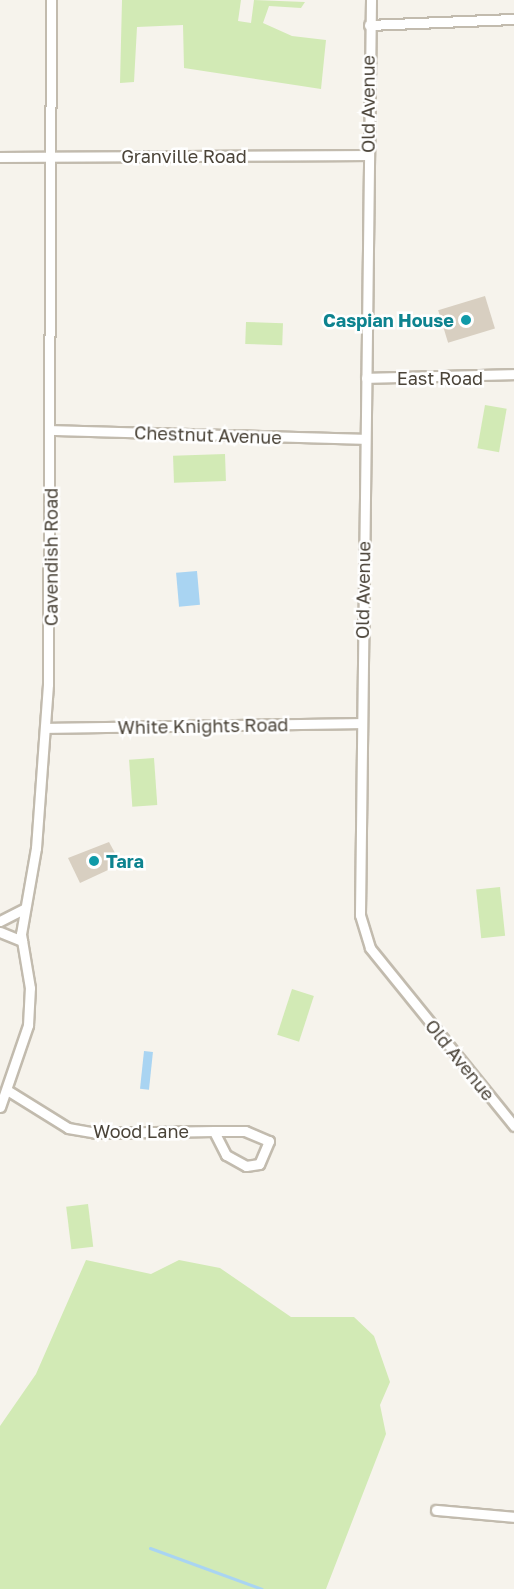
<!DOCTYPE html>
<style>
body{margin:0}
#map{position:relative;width:514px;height:1589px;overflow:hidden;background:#f6f3ec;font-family:"Golos Text",sans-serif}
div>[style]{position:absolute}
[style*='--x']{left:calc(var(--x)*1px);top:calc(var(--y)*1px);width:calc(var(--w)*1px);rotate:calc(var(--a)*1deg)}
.green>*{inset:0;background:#d2eab5;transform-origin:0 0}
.water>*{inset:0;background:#a9d4f2;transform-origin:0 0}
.stream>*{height:3px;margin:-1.5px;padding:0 1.5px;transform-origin:1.5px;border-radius:1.5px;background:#a9d4f2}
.building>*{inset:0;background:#d8cfc1;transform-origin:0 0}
.roads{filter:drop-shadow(2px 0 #c2bbae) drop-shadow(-2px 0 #c2bbae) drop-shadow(0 2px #c2bbae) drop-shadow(0 -2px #c2bbae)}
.street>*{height:9px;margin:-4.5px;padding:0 4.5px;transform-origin:4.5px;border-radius:4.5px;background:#fff}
.dots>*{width:16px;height:16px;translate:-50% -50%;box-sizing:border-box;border:3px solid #fff;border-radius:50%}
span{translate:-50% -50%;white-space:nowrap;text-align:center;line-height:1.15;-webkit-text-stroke:5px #fff;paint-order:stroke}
.street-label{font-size:18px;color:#4b4439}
.culture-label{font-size:18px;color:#0d838f;font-weight:700}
.right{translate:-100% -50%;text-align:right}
.left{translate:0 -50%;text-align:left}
</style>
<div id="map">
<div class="green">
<div style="clip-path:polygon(122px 0,241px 0,238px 21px,251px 23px,254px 0,305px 2px,301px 8px,269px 6px,263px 23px,292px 36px,326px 40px,321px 89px,184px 68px,183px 25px,137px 27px,134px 82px,120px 83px)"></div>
<div style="left:246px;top:322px;width:37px;height:22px;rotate:2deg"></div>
<div style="left:485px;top:405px;width:22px;height:44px;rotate:10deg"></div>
<div style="left:225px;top:454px;width:27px;height:52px;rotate:88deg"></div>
<div style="left:154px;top:758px;width:47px;height:25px;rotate:86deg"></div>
<div style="left:500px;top:887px;width:49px;height:24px;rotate:84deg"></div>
<div style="left:292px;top:989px;width:23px;height:48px;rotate:18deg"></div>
<div style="left:88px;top:1204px;width:43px;height:22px;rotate:83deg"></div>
<div style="clip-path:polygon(86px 1260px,151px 1274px,179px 1260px,220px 1268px,291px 1317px,354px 1317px,374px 1336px,390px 1382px,380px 1405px,386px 1434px,326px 1589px,0 1589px,0 1426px,36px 1374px)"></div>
</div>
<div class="water">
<div style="left:197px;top:571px;width:34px;height:21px;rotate:85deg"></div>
<div style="left:144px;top:1051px;width:9px;height:38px;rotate:6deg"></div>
</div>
<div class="stream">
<div style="--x:150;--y:1548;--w:119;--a:20.1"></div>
</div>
<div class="building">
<div style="left:485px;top:296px;width:34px;height:49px;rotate:73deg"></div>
<div style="clip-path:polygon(109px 842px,121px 864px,80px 883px,68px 858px)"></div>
</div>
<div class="roads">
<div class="street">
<div style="--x:371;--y:0;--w:915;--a:90.69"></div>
<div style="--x:360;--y:915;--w:34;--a:73"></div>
<div style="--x:370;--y:948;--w:229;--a:51"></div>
<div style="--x:369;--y:25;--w:145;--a:-2.4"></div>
<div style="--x:0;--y:157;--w:368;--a:-0.3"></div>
<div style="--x:366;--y:378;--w:148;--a:-1.5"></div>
<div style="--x:51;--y:430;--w:314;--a:1.6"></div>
<div style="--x:45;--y:728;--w:316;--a:-0.9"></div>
<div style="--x:0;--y:921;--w:27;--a:-27"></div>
<div style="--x:0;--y:932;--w:24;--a:22"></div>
<div style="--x:7;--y:1090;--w:72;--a:31.9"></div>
<div style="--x:68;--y:1128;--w:27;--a:10"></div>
<div style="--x:95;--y:1133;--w:119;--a:-1"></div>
<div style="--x:214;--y:1131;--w:31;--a:0"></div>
<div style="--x:245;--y:1131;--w:26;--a:23"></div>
<div style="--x:269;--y:1141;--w:25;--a:113"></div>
<div style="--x:259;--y:1164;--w:13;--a:171"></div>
<div style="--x:246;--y:1166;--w:23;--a:-151"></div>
<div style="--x:226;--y:1155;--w:27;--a:-117"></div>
<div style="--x:0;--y:1107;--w:87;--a:-71.1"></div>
<div style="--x:28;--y:1025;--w:37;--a:-87"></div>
<div style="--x:30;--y:988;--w:55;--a:-99.5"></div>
<div style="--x:21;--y:934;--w:87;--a:-80.1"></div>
<div style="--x:36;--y:848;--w:164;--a:-85.8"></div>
<div style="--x:48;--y:684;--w:684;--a:-89.75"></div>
<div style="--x:436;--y:1510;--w:78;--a:5.1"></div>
</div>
</div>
<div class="dots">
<div style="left:466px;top:320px;background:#0f9aa8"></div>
<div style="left:94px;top:861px;background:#0f9aa8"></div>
</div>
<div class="street-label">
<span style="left:368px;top:104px;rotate:-90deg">Old Avenue</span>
<span style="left:184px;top:156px">Granville Road</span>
<span style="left:440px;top:378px">East Road</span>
<span style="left:208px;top:435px;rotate:2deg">Chestnut Avenue</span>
<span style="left:51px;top:557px;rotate:-90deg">Cavendish Road</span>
<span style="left:363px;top:590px;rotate:-89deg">Old Avenue</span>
<span style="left:203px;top:726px;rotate:-1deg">White Knights Road</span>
<span style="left:460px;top:1060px;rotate:51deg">Old Avenue</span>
<span style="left:141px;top:1131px">Wood Lane</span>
</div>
<div class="culture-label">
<span class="right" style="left:454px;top:320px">Caspian House</span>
<span class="left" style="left:106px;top:861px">Tara</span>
</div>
</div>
